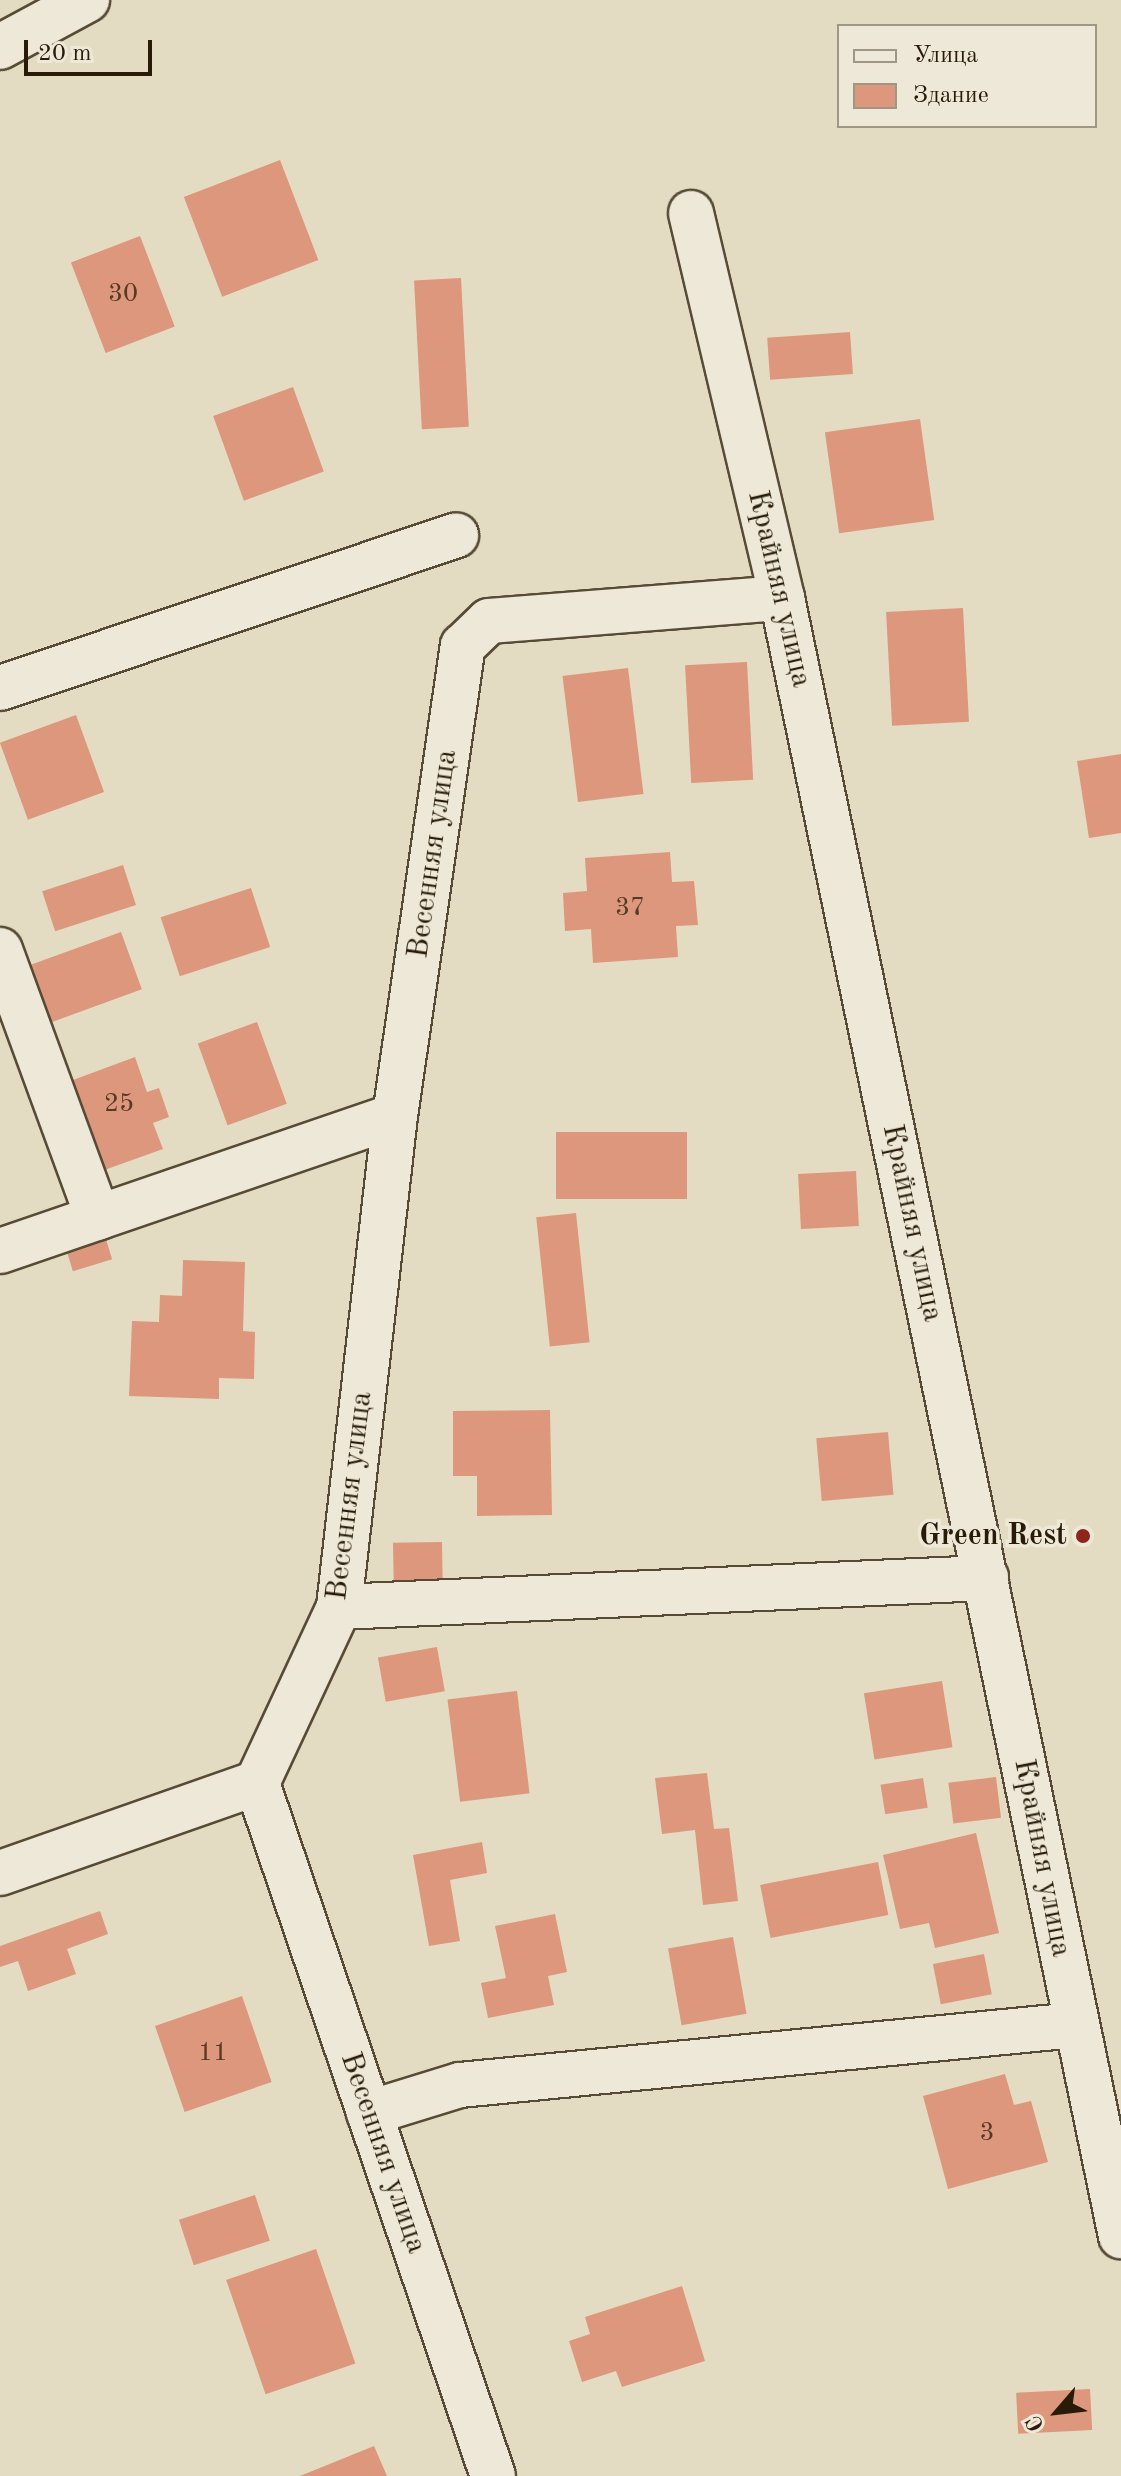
<!DOCTYPE html>
<meta charset="utf-8">
<style>
body{margin:0}
#map{position:relative;width:1121px;height:2476px;overflow:hidden;background:#e3dcc2;font-family:"Old Standard TT",serif}
div>[style]{position:absolute}
[style*='--x']{left:calc(var(--x)*1px);top:calc(var(--y)*1px);width:calc(var(--w)*1px);rotate:calc(var(--a)*1deg)}
.building>*{inset:0;background:#dd977c;transform-origin:0 0}
.roads{filter:drop-shadow(2px 0 #584b36) drop-shadow(-2px 0 #584b36) drop-shadow(0 2px #584b36) drop-shadow(0 -2px #584b36)}
.minor>*{height:44px;margin:-22px;padding:0 22px;transform-origin:22px;border-radius:22px;background:#ede8d7}
.dots>*{width:22px;height:22px;translate:-50% -50%;box-sizing:border-box;border:4px solid #ede8d7;border-radius:50%}
span{translate:-50% -50%;white-space:nowrap;text-align:center;line-height:1.15;-webkit-text-stroke:7px #ede8d7;paint-order:stroke}
.number-label{font-size:26px;color:#563a25}
.number-label span{-webkit-text-stroke-width:0}
.street-label{font-size:30px;color:#291b08}
.poi-label{font-size:30px;color:#291b08;font-weight:700}
.right{translate:-100% -50%;text-align:right}
.legend{position:absolute;left:837px;top:24px;width:260px;height:104px;box-sizing:border-box;background:#ede8d7;border:2px solid #9f9684;margin:0;padding:10px 14px;list-style:none;font-size:24px;color:#291b08}
.legend li{display:flex;align-items:center;gap:16px;height:40px}
.legend b{width:40px;border:2px solid #9f9684}
.north{position:absolute;left:1017px;top:2372px;width:80px;height:80px;-webkit-text-stroke:6px #ede8d7;paint-order:stroke;rotate:242deg;font-size:22px;font-weight:700;line-height:32px;text-align:center;color:#291b08}
.north::after{content:'';display:block;margin:auto;width:28px;height:36px;background:#291b08;clip-path:polygon(50% 0,100% 100%,50% 72%,0 100%)}
.scale{position:absolute;left:24px;top:40px;width:128px;height:36px;box-sizing:border-box;border:4px solid #291b08;border-top:0;padding-left:10px;font-size:24px;line-height:28px;white-space:nowrap;color:#291b08;-webkit-text-stroke:6px #ede8d7;paint-order:stroke}
</style>
<div id="map">
<div class="building">
<div style="left:280px;top:160px;width:107px;height:103px;rotate:69deg"></div>
<div style="left:140px;top:236px;width:97px;height:74px;rotate:69deg"></div>
<div style="left:461px;top:278px;width:149px;height:47px;rotate:87deg"></div>
<div style="left:850px;top:332px;width:42px;height:83px;rotate:86deg"></div>
<div style="left:293px;top:387px;width:90px;height:85px;rotate:70deg"></div>
<div style="left:920px;top:419px;width:102px;height:96px;rotate:82deg"></div>
<div style="left:963px;top:608px;width:114px;height:77px;rotate:87deg"></div>
<div style="left:747px;top:662px;width:118px;height:62px;rotate:87deg"></div>
<div style="left:628px;top:668px;width:127px;height:66px;rotate:83deg"></div>
<div style="left:76px;top:715px;width:82px;height:81px;rotate:70deg"></div>
<div style="clip-path:polygon(1121px 754px,1121px 833px,1089px 838px,1077px 761px)"></div>
<div style="clip-path:polygon(670px 852px,672px 882px,694px 881px,698px 925px,676px 926px,678px 957px,593px 963px,591px 929px,565px 931px,563px 893px,587px 891px,585px 858px)"></div>
<div style="left:123px;top:865px;width:42px;height:85px;rotate:72deg"></div>
<div style="left:251px;top:888px;width:62px;height:95px;rotate:72deg"></div>
<div style="left:121px;top:932px;width:61px;height:96px;rotate:70deg"></div>
<div style="left:257px;top:1022px;width:87px;height:63px;rotate:70deg"></div>
<div style="clip-path:polygon(135px 1057px,147px 1092px,159px 1088px,169px 1117px,153px 1123px,163px 1149px,96px 1173px,65px 1083px)"></div>
<div style="left:556px;top:1132px;width:131px;height:67px"></div>
<div style="left:856px;top:1171px;width:55px;height:58px;rotate:87deg"></div>
<div style="left:576px;top:1213px;width:130px;height:40px;rotate:84deg"></div>
<div style="left:101px;top:1223px;width:38px;height:41px;rotate:73deg"></div>
<div style="clip-path:polygon(183px 1260px,245px 1262px,243px 1331px,255px 1332px,254px 1379px,219px 1378px,219px 1399px,129px 1396px,132px 1321px,159px 1322px,160px 1295px,182px 1296px)"></div>
<div style="clip-path:polygon(550px 1410px,552px 1515px,477px 1516px,477px 1476px,453px 1476px,453px 1411px)"></div>
<div style="left:888px;top:1432px;width:63px;height:72px;rotate:85deg"></div>
<div style="left:442px;top:1542px;width:54px;height:49px;rotate:89deg"></div>
<div style="left:437px;top:1647px;width:45px;height:60px;rotate:80deg"></div>
<div style="left:942px;top:1681px;width:67px;height:79px;rotate:81deg"></div>
<div style="left:517px;top:1691px;width:103px;height:70px;rotate:83deg"></div>
<div style="clip-path:polygon(707px 1773px,714px 1829px,729px 1828px,738px 1901px,703px 1905px,695px 1830px,662px 1834px,655px 1778px)"></div>
<div style="left:996px;top:1777px;width:41px;height:48px;rotate:83deg"></div>
<div style="left:923px;top:1778px;width:30px;height:43px;rotate:81deg"></div>
<div style="clip-path:polygon(976px 1833px,999px 1933px,935px 1948px,929px 1923px,900px 1929px,883px 1855px)"></div>
<div style="clip-path:polygon(482px 1842px,487px 1873px,450px 1880px,460px 1941px,429px 1946px,413px 1855px)"></div>
<div style="left:878px;top:1862px;width:54px;height:120px;rotate:79deg"></div>
<div style="clip-path:polygon(100px 1911px,108px 1934px,67px 1949px,76px 1974px,28px 1991px,18px 1961px,0 1967px,0 1946px)"></div>
<div style="clip-path:polygon(555px 1914px,567px 1972px,548px 1976px,554px 2005px,488px 2018px,481px 1983px,506px 1978px,495px 1926px)"></div>
<div style="left:733px;top:1937px;width:78px;height:66px;rotate:80deg"></div>
<div style="left:984px;top:1954px;width:41px;height:52px;rotate:79deg"></div>
<div style="left:242px;top:1996px;width:91px;height:92px;rotate:71deg"></div>
<div style="clip-path:polygon(1005px 2074px,1014px 2105px,1031px 2101px,1048px 2162px,948px 2189px,923px 2096px)"></div>
<div style="left:255px;top:2195px;width:48px;height:80px;rotate:72deg"></div>
<div style="left:316px;top:2249px;width:121px;height:95px;rotate:71deg"></div>
<div style="clip-path:polygon(682px 2286px,705px 2361px,622px 2387px,616px 2371px,582px 2382px,569px 2341px,590px 2334px,585px 2317px)"></div>
<div style="left:1090px;top:2389px;width:41px;height:74px;rotate:87deg"></div>
<div style="clip-path:polygon(374px 2446px,387px 2476px,300px 2476px)"></div>
</div>
<div class="roads">
<div class="minor">
<div style="--x:0;--y:47;--w:99;--a:-28.4"></div>
<div style="--x:691;--y:213;--w:396;--a:76.7"></div>
<div style="--x:782;--y:598;--w:1673;--a:78.31"></div>
<div style="--x:0;--y:688;--w:481;--a:-18.5"></div>
<div style="--x:0;--y:950;--w:285;--a:69.9"></div>
<div style="--x:0;--y:1251;--w:417;--a:-18.9"></div>
<div style="--x:339;--y:1607;--w:648;--a:-2.57"></div>
<div style="--x:0;--y:1873;--w:272;--a:-19.3"></div>
<div style="--x:369;--y:2113;--w:95;--a:-17.1"></div>
<div style="--x:460;--y:2085;--w:618;--a:-5.57"></div>
<div style="--x:493;--y:2476;--w:732;--a:-108.81"></div>
<div style="--x:257;--y:1783;--w:194;--a:-65"></div>
<div style="--x:339;--y:1607;--w:494;--a:-83.5"></div>
<div style="--x:395;--y:1116;--w:475;--a:-81.8"></div>
<div style="--x:463;--y:646;--w:36;--a:-44"></div>
<div style="--x:489;--y:621;--w:294;--a:-4.5"></div>
</div>
</div>
<div class="dots">
<div style="left:1083px;top:1536px;background:#8f2418"></div>
</div>
<div class="number-label">
<span style="left:123px;top:295px">30</span>
<span style="left:630px;top:909px">37</span>
<span style="left:119px;top:1105px">25</span>
<span style="left:213px;top:2054px">11</span>
<span style="left:987px;top:2134px">3</span>
</div>
<div class="street-label">
<span style="left:779px;top:589px;rotate:77deg">Крайняя улица</span>
<span style="left:433px;top:854px;rotate:-82deg">Весенняя улица</span>
<span style="left:912px;top:1223px;rotate:78deg">Крайняя улица</span>
<span style="left:350px;top:1496px;rotate:-83deg">Весенняя улица</span>
<span style="left:1042px;top:1858px;rotate:79deg">Крайняя улица</span>
<span style="left:383px;top:2153px;rotate:71deg">Весенняя улица</span>
</div>
<div class="poi-label">
<span class="right" style="left:1067px;top:1536px">Green Rest</span>
</div>
<ul class="legend">
<li><b style="height:10px;background:#ede8d7"></b>Улица</li>
<li><b style="height:22px;background:#dd977c"></b>Здание</li>
</ul>
<div class="north">С</div>
<div class="scale">20 m</div>
</div>
